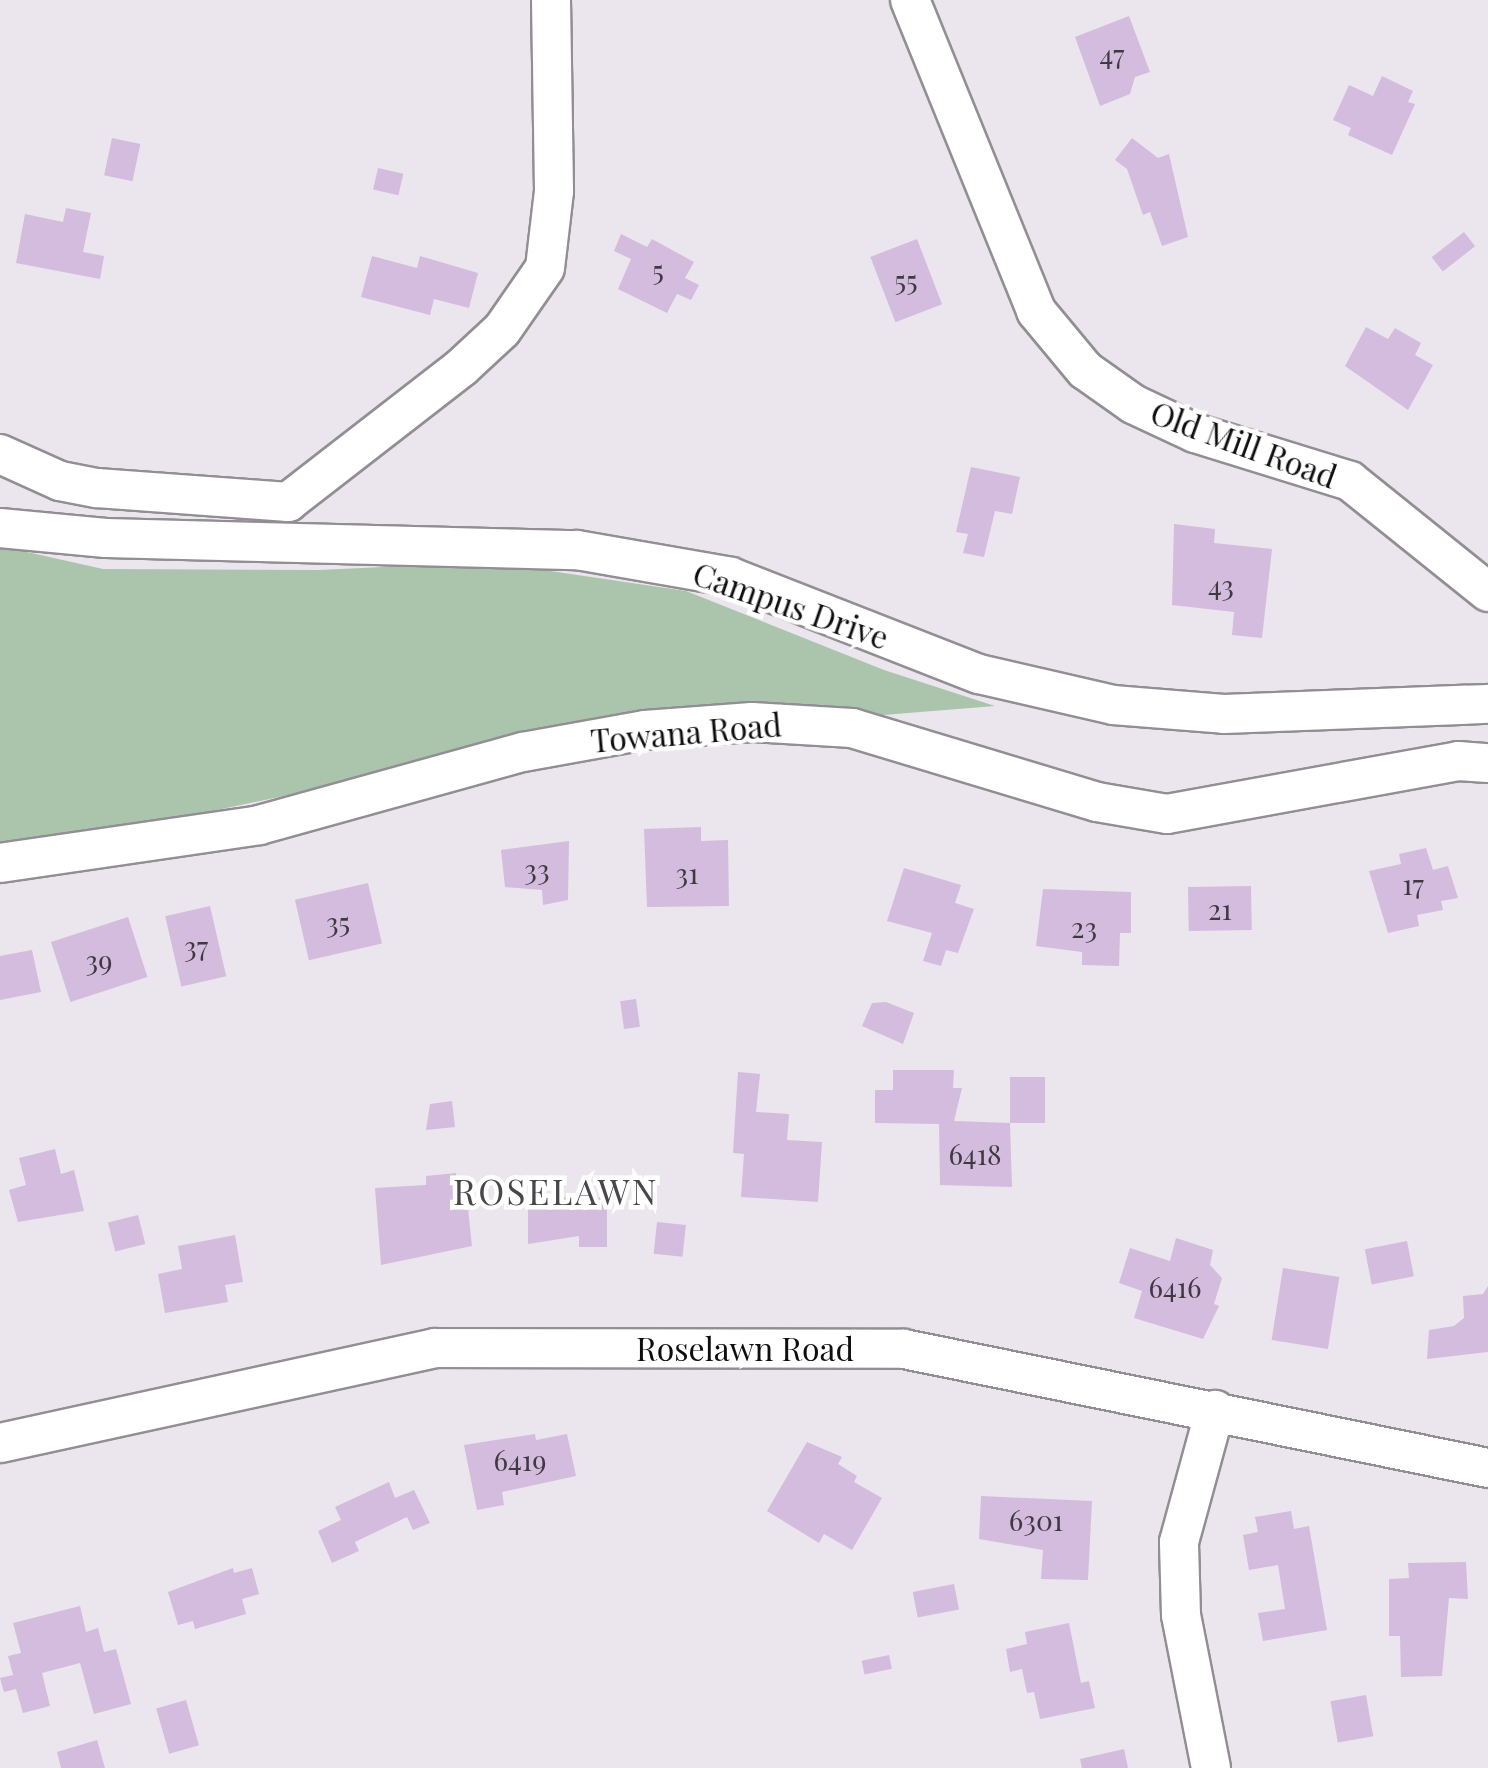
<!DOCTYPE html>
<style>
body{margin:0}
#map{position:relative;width:1488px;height:1768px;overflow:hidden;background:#ebe6ed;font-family:"Playfair Display",serif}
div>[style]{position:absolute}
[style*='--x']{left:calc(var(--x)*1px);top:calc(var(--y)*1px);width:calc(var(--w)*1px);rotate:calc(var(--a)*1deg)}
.green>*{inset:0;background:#aac5ac}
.building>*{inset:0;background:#d3bcdd;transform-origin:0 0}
.roads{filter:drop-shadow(2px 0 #928e94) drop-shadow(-2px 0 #928e94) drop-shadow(0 2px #928e94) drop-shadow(0 -2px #928e94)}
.minor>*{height:38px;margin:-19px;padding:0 19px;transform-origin:19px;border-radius:19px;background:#fff}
span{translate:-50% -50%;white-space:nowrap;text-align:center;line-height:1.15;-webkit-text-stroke:9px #fff;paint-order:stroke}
.number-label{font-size:28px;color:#3f3942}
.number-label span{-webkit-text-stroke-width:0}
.street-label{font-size:32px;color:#0e0d0f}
.neighbourhood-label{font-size:35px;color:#49464b;letter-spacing:2.5px}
</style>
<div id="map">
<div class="green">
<div style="clip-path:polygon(0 546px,103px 569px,319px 570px,490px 562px,686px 591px,884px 670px,995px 706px,534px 743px,0 856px)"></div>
</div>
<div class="building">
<div style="clip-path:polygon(1129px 16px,1150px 72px,1135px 77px,1130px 94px,1100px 106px,1075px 37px)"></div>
<div style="clip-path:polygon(1382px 76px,1413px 91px,1408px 102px,1415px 104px,1392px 155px,1348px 135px,1351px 128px,1333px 120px,1349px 85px,1373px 96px)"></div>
<div style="left:112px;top:138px;width:29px;height:38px;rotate:12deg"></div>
<div style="clip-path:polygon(1132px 138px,1158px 158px,1169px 154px,1188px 237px,1162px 246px,1150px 212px,1143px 215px,1127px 169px,1115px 160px)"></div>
<div style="left:378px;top:168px;width:26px;height:22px;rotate:13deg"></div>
<div style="clip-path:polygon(66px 208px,91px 213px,83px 252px,104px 256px,100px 279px,16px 263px,25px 214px,63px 222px)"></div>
<div style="left:1464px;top:232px;width:18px;height:41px;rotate:52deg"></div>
<div style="clip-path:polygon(621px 234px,647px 247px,652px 239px,694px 262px,685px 278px,699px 285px,691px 300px,677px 294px,667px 313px,618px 289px,631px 259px,614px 251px)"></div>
<div style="left:917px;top:239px;width:70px;height:50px;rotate:69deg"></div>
<div style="clip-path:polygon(372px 256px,417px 268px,420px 256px,478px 273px,469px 308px,434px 299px,430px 315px,361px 297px)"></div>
<div style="clip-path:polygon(1366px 327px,1388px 339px,1395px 328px,1421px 343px,1415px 355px,1433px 365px,1408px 410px,1345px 366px)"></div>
<div style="clip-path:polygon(971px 467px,1020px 477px,1012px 514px,995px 511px,984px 557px,963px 553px,968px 534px,956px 532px)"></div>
<div style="clip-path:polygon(1174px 524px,1215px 529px,1214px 543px,1272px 549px,1262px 638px,1232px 635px,1234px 612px,1172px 605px)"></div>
<div style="clip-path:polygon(701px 827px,701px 841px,728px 840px,729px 906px,647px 907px,644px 829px)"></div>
<div style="clip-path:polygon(569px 841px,568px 900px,543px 905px,542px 890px,505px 887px,501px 850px)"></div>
<div style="clip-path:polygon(1426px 848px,1433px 870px,1448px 866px,1458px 898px,1441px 901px,1443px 910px,1417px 915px,1419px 926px,1388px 933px,1369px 871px,1401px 864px,1399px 854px)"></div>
<div style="clip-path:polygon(904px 868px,961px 885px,955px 903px,974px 909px,958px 953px,946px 950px,941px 966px,923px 961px,932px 933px,887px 921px)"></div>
<div style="left:368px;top:883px;width:62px;height:75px;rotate:77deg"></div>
<div style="left:1251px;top:886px;width:44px;height:63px;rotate:89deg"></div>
<div style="clip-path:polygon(1043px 889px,1131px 892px,1131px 933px,1120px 933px,1119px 966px,1082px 965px,1082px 952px,1036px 946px)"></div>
<div style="left:210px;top:906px;width:72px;height:46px;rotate:77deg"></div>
<div style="left:128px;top:917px;width:63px;height:81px;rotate:72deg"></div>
<div style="clip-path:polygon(32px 950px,41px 992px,0 1000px,0 956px)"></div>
<div style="left:636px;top:999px;width:28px;height:16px;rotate:82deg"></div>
<div style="clip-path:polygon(886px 1002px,914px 1013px,903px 1044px,862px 1026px,872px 1003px)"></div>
<div style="clip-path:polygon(893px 1070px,954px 1070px,953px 1088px,962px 1088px,954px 1121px,1010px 1123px,1012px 1187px,940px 1185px,939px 1124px,875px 1123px,875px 1090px,893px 1090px)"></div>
<div style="clip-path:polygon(738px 1072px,760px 1074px,756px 1112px,789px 1114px,787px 1140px,822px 1142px,818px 1202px,741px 1197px,744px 1154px,733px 1153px)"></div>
<div style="left:1010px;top:1077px;width:35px;height:46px"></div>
<div style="clip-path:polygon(452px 1101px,455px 1127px,426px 1130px,430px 1104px)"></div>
<div style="clip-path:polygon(55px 1149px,61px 1174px,74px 1170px,84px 1211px,18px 1222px,9px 1190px,26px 1185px,19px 1158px)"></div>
<div style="clip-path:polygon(456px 1173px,459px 1199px,467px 1199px,472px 1246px,381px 1265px,375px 1188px,426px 1185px,426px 1176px)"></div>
<div style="clip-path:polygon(528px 1197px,607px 1198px,607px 1247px,579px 1247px,579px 1236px,528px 1244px)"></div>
<div style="left:138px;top:1215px;width:30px;height:31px;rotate:76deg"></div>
<div style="left:657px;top:1222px;width:29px;height:32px;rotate:6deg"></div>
<div style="clip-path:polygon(235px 1235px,243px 1282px,225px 1285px,228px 1302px,165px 1313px,158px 1274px,182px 1269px,178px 1246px)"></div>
<div style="clip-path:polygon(1176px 1238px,1213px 1250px,1210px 1265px,1222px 1278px,1214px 1304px,1219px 1306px,1203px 1339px,1134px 1318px,1142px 1291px,1119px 1283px,1130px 1248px,1170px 1261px)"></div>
<div style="left:1407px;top:1241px;width:36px;height:43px;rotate:79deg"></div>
<div style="left:1283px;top:1268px;width:57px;height:73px;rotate:9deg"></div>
<div style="clip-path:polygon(1488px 1286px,1488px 1352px,1427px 1359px,1429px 1330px,1454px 1326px,1464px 1318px,1463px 1296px,1483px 1294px)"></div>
<div style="clip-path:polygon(535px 1434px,536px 1440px,567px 1434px,576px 1476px,502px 1492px,504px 1505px,477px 1510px,464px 1445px)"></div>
<div style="clip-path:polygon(807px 1442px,842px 1457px,838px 1464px,857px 1476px,854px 1482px,882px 1498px,852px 1550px,824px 1534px,819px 1543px,767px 1511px)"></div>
<div style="clip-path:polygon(389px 1482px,395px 1498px,414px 1490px,430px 1523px,413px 1530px,407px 1517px,355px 1542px,359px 1551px,332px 1563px,318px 1531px,341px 1520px,335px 1507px)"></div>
<div style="clip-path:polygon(981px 1496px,1092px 1501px,1088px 1580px,1041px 1579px,1043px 1550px,979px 1539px)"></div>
<div style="clip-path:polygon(1291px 1511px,1294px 1529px,1309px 1526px,1327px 1630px,1263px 1641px,1258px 1613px,1285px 1609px,1278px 1565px,1249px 1570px,1243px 1535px,1258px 1532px,1255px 1517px)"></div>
<div style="clip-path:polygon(1466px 1562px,1468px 1599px,1449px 1598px,1442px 1676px,1401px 1677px,1400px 1636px,1389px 1636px,1389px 1579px,1409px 1578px,1408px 1563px)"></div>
<div style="clip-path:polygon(233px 1568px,234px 1573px,252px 1568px,259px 1594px,242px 1599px,246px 1614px,195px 1629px,193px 1621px,178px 1625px,168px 1592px)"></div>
<div style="left:954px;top:1584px;width:26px;height:42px;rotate:79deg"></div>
<div style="clip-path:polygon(80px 1606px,86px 1632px,98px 1628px,104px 1652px,116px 1649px,131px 1704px,94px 1714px,80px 1663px,42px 1673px,50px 1706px,23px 1713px,16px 1689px,4px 1692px,0 1678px,13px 1675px,8px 1656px,21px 1653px,13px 1623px)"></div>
<div style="clip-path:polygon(1069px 1623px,1081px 1683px,1089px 1681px,1095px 1708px,1040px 1719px,1034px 1692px,1027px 1693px,1022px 1669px,1010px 1672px,1006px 1649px,1027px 1644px,1025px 1632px)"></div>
<div style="left:889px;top:1655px;width:14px;height:28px;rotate:78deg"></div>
<div style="left:1366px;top:1695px;width:42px;height:36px;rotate:80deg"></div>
<div style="left:186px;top:1700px;width:47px;height:31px;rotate:74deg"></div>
<div style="clip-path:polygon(97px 1740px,105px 1768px,61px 1768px,57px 1752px)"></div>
<div style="clip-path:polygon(1124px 1749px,1128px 1768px,1082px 1768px,1080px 1759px)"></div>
</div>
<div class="roads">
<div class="minor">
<div style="--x:910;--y:0;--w:336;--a:67.9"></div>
<div style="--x:1036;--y:311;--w:77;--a:50.3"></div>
<div style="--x:1085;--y:370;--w:59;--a:35.3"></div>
<div style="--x:1133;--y:404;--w:68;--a:25.1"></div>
<div style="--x:1195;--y:433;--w:162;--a:17.2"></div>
<div style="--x:1350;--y:481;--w:177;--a:38.8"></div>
<div style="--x:0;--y:454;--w:66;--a:24.2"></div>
<div style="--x:60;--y:481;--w:38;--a:11"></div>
<div style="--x:97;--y:488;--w:192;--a:4.2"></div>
<div style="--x:288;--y:502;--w:220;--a:-37.8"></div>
<div style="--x:462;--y:367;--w:54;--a:-42.8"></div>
<div style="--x:502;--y:330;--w:75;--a:-55.3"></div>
<div style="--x:545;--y:268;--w:78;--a:-83.3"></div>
<div style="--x:554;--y:191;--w:191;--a:-90.9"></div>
<div style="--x:0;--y:528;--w:106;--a:5.4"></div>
<div style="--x:106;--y:538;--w:471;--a:1.5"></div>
<div style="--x:577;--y:550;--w:156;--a:9.9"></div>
<div style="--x:731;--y:577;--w:266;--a:21.4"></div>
<div style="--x:979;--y:674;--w:138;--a:13"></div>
<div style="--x:1113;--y:705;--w:111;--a:4.6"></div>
<div style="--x:1224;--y:714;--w:264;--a:-2.2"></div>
<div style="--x:0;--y:863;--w:262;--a:-8.3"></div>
<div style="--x:259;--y:825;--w:274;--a:-15.5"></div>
<div style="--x:523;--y:752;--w:124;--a:-10.2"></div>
<div style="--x:645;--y:730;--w:107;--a:-4.3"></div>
<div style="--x:752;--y:722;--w:100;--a:3.4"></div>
<div style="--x:852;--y:728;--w:256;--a:16.8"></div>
<div style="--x:1097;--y:802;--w:71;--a:9.7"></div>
<div style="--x:1167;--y:814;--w:296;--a:-10.3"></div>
<div style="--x:1458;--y:761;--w:30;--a:4"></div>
<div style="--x:0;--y:1443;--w:445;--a:-12.3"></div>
<div style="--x:435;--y:1348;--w:469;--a:0.1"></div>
<div style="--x:904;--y:1349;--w:596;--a:11.52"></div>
<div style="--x:1211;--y:1768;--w:156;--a:-101.1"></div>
<div style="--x:1181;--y:1615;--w:73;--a:-91.6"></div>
<div style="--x:1179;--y:1542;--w:137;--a:-74.7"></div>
</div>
</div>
<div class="number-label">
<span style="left:1112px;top:54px">47</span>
<span style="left:658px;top:270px">5</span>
<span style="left:906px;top:280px">55</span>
<span style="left:1221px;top:585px">43</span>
<span style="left:537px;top:869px">33</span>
<span style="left:687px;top:873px">31</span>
<span style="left:1413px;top:884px">17</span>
<span style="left:1220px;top:909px">21</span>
<span style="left:338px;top:922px">35</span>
<span style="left:1084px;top:927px">23</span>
<span style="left:196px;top:946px">37</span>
<span style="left:99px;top:960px">39</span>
<span style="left:975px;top:1154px">6418</span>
<span style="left:1175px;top:1287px">6416</span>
<span style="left:520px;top:1460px">6419</span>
<span style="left:1036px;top:1520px">6301</span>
</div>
<div class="street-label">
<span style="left:1244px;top:444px;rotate:20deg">Old Mill Road</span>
<span style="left:791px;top:605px;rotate:19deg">Campus Drive</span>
<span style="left:686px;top:732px;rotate:-5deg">Towana Road</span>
<span style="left:745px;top:1348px">Roselawn Road</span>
</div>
<div class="neighbourhood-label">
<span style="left:556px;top:1191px">ROSELAWN</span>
</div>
</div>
